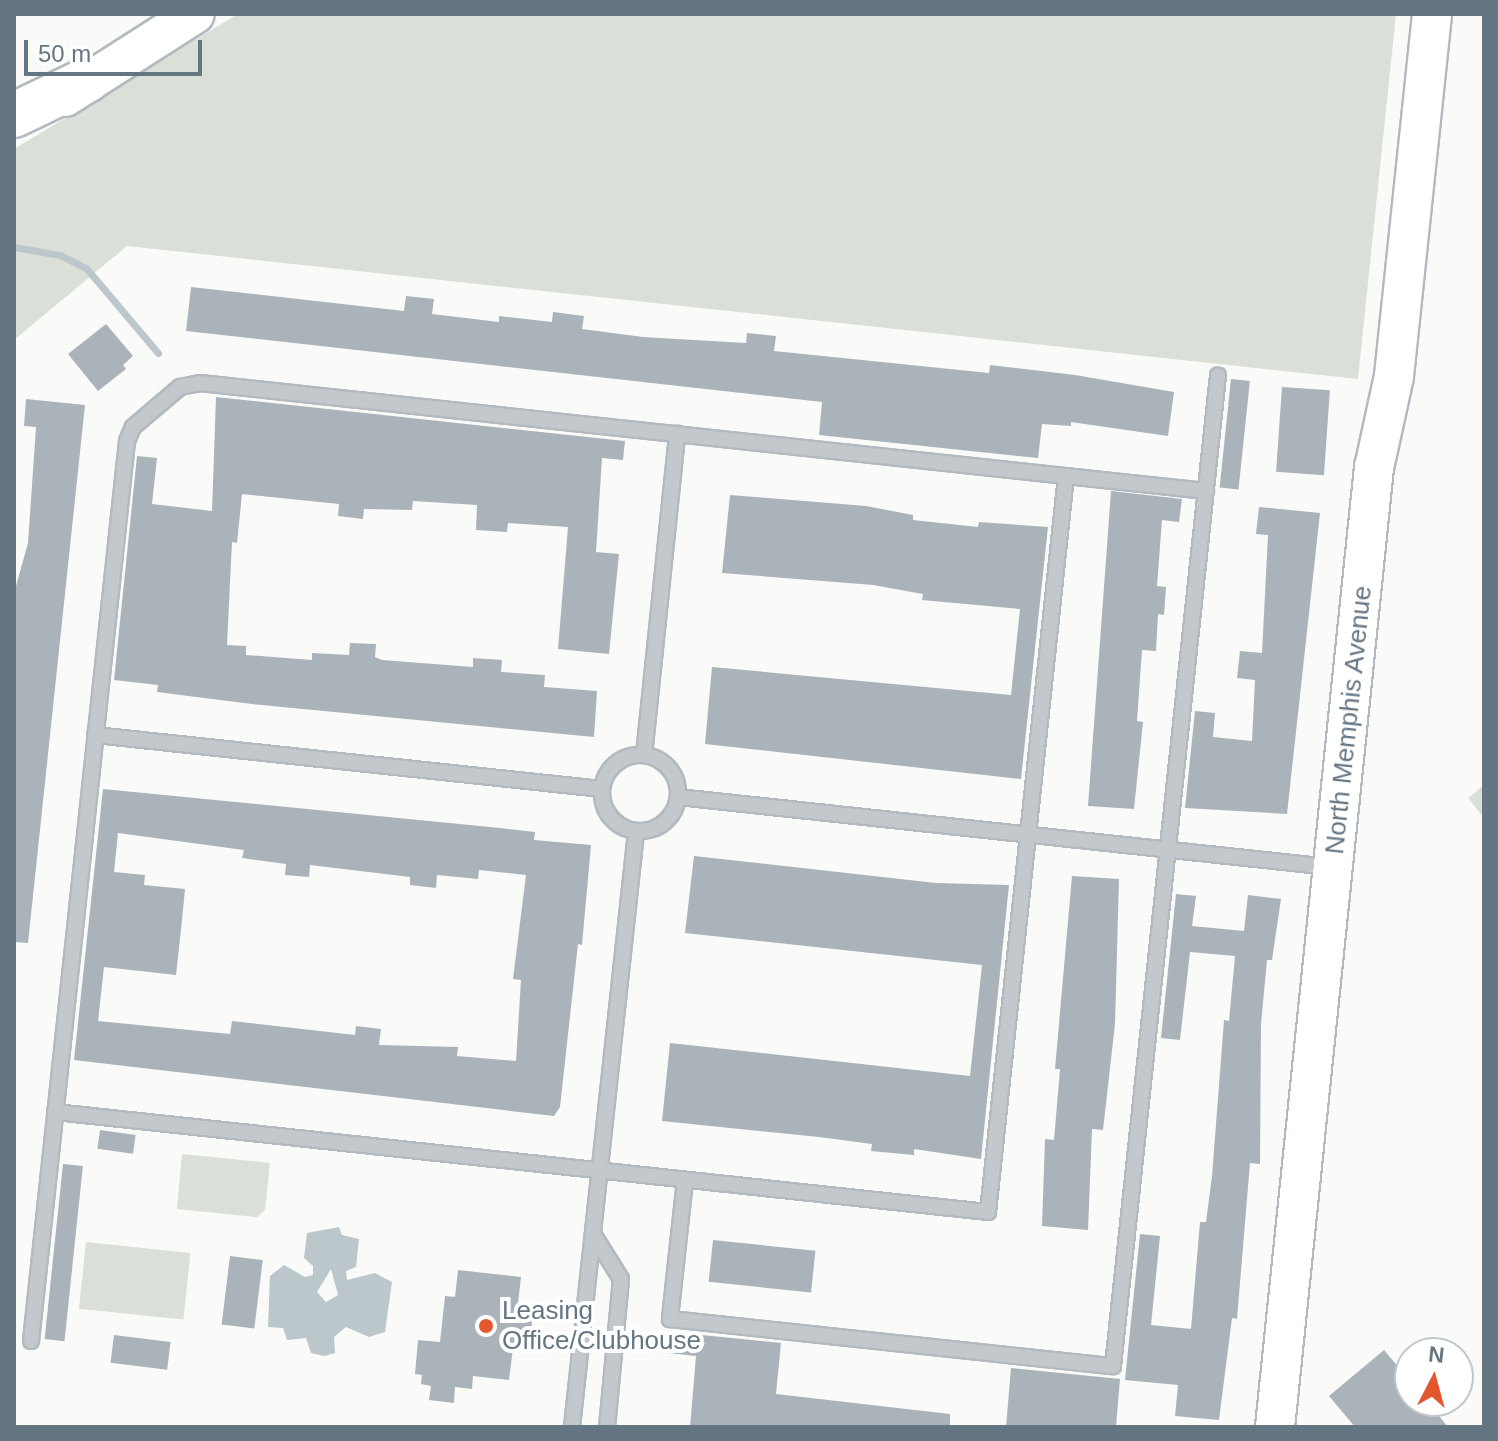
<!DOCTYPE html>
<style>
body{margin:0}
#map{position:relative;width:1498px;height:1441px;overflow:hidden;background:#fafaf8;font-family:Helvetica,sans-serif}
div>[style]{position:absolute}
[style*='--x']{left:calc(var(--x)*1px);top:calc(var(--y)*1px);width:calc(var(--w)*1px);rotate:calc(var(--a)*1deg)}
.green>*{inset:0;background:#dadfd7;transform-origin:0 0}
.water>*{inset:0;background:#bbc7cb}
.stream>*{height:7px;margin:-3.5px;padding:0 3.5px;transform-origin:3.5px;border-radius:3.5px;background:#bbc7cb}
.building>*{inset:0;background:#aab3b9;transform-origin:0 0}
.roads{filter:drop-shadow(2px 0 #b3babf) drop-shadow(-2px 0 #b3babf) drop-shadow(0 2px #b3babf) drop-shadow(0 -2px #b3babf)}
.lane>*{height:14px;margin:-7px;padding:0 7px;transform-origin:7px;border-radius:7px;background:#c3c8cc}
.lane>.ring{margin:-7px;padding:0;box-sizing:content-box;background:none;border:14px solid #c3c8cc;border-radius:50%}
.secondary>*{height:38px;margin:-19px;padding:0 19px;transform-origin:19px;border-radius:19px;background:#fff}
.highway>*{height:44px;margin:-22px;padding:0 22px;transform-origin:22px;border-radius:22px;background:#fff}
.dots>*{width:22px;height:22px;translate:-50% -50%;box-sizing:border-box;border:4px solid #fff;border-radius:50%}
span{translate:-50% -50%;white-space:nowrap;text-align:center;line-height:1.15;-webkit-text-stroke:8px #fff;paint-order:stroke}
.street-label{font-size:26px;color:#657683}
.poi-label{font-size:26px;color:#657683}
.left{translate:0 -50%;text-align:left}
.frame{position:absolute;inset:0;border:16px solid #657683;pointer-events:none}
.north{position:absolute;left:1394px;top:1337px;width:80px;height:80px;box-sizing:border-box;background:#fff;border:2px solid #c1c8cd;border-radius:50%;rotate:6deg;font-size:22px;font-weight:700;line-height:32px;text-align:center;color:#657683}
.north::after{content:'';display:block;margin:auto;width:28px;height:36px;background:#e4572e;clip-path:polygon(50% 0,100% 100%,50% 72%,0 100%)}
.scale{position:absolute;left:24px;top:40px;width:178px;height:36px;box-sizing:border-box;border:4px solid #657683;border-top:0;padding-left:10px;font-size:24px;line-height:28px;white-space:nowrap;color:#657683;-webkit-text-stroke:6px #fff;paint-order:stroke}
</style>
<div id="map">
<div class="green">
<div style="clip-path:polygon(238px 14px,1396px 14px,1358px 379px,127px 246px,14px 340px,14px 149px)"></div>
<div style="clip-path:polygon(1484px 785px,1484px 818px,1468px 798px)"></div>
<div style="clip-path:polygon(182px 1154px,270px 1163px,265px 1210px,257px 1217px,177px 1209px)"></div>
<div style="left:86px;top:1242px;width:105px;height:67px;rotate:6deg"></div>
</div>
<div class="water">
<div style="clip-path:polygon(evenodd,339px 1227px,342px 1235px,359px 1239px,356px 1267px,346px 1271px,347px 1280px,375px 1273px,392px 1282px,385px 1332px,369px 1337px,346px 1327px,334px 1337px,335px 1353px,324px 1356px,311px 1353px,306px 1338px,287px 1340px,283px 1328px,268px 1327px,270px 1276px,284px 1265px,305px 1277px,313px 1275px,313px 1266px,304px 1258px,307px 1233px,339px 1227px,331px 1269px,338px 1295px,326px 1302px,317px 1292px,331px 1269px)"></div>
</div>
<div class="stream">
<div style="--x:14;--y:247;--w:47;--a:9.9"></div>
<div style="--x:60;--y:255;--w:30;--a:27"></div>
<div style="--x:87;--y:269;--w:110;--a:49.8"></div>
</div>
<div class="building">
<div style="clip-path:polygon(191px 287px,404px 311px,406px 296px,434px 299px,432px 314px,499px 322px,499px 316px,552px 322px,553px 312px,584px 316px,582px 329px,643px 337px,746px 343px,747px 333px,776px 336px,774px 351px,989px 373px,990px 365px,1075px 375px,1174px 392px,1168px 436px,1071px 422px,1071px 426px,1042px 424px,1038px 458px,819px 435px,822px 402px,186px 331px)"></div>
<div style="clip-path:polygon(106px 324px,133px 356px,123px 365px,126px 369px,98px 391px,68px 354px)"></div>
<div style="left:1231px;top:379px;width:19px;height:109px;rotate:6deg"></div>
<div style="left:1282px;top:387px;width:48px;height:85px;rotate:4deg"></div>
<div style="clip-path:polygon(216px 397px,625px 441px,623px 460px,602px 458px,596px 552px,619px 554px,609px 654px,558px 649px,568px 527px,508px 523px,507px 532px,476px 530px,477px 505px,413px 501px,412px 510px,364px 509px,363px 519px,338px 516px,339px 504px,242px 494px,237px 543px,232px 542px,227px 645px,246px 646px,246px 655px,312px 660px,312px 653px,349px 655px,350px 643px,376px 644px,375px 657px,382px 660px,473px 667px,473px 658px,502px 660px,501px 672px,545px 675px,544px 687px,597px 691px,594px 737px,252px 704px,157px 692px,158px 685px,114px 680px,137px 456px,157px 458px,152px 504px,212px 511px)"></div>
<div style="clip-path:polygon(26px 399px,85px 405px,28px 943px,14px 942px,14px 593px,28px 543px,36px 427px,24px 426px)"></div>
<div style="clip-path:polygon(1111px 491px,1182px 499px,1179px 522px,1162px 520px,1157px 586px,1166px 587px,1164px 615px,1158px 614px,1156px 651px,1142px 650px,1137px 721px,1143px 722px,1134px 809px,1088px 806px)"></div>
<div style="clip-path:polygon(730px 495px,866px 506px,913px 515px,913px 520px,978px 527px,979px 522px,1048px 527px,1021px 779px,705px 744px,712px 667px,1011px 695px,1020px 609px,922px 600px,923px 594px,873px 585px,722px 573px)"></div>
<div style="clip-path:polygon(1259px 507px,1320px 513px,1287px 814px,1185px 808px,1195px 711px,1215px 713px,1213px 737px,1252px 741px,1255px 680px,1237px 678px,1240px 651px,1262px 653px,1268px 535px,1256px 534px)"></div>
<div style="clip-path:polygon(evenodd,103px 789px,500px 828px,535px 832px,534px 840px,591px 845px,582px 945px,578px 944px,560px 1107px,554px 1116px,74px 1060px,103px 789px,118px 833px,244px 850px,242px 858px,286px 864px,285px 875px,309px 877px,310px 865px,410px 877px,410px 885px,436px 888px,437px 875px,478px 879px,479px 870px,526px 875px,513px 979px,521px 980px,516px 1061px,457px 1056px,458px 1047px,379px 1045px,381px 1029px,356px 1026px,355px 1035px,232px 1021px,230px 1034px,98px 1021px,104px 967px,176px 975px,182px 920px,185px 889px,144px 885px,145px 875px,114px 872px,118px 833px)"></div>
<div style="clip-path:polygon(694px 856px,936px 883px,1009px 885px,981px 1159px,914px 1149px,914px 1155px,871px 1151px,872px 1144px,819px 1137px,662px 1121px,670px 1043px,970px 1076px,982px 965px,685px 933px)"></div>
<div style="clip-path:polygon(1072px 876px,1119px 879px,1115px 1024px,1103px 1130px,1092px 1129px,1088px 1230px,1042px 1226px,1045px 1139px,1054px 1140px,1060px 1069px,1055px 1069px)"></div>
<div style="clip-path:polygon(1176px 894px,1196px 896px,1192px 926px,1244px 931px,1248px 895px,1281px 899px,1272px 960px,1267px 960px,1261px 1024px,1260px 1164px,1250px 1163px,1237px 1319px,1232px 1318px,1219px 1420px,1175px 1416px,1178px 1385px,1125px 1380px,1140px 1234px,1160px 1236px,1151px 1325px,1191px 1329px,1200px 1222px,1206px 1222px,1212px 1176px,1224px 1020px,1229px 1021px,1235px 956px,1190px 952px,1180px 1040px,1161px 1038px)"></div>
<div style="left:100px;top:1130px;width:36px;height:19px;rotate:8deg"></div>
<div style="left:63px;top:1164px;width:20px;height:176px;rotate:6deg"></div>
<div style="left:713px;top:1240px;width:103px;height:42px;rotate:6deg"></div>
<div style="left:230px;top:1256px;width:33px;height:69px;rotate:7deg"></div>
<div style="clip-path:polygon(458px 1270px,521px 1277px,517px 1312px,533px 1313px,529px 1350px,513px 1348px,509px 1380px,473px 1376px,472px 1389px,455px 1387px,454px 1403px,429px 1400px,431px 1386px,421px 1384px,422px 1375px,415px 1374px,418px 1340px,440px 1342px,445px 1296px,455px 1297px)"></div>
<div style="clip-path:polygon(672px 1332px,781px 1343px,776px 1394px,950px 1414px,950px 1427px,690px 1427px,696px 1356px,669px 1353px)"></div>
<div style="left:114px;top:1335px;width:57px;height:28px;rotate:7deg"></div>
<div style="clip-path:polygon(1384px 1350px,1410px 1381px,1410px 1401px,1427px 1401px,1448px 1427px,1355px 1427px,1329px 1396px)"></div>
<div style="clip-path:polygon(1011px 1368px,1120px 1379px,1116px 1427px,1006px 1427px)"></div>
</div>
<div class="roads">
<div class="lane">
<div style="--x:95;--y:735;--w:510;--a:6.08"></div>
<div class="ring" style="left:602px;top:755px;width:62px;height:62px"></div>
<div style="--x:644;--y:755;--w:323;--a:-84.1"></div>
<div style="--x:678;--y:797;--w:656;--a:6.13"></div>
<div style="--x:55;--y:1112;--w:938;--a:6.12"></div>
<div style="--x:988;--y:1212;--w:740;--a:-83.95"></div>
<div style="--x:685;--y:1180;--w:140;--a:96.2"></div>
<div style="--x:670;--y:1319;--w:445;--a:6.1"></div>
<div style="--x:1113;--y:1366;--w:996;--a:-83.95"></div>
<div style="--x:593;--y:1234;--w:53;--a:58.1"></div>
<div style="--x:621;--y:1279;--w:149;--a:95.4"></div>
<div style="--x:31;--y:1341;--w:905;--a:-83.91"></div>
<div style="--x:127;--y:441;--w:15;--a:-67"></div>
<div style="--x:133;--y:427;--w:62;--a:-40.4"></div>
<div style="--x:180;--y:387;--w:20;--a:-11"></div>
<div style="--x:200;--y:383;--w:1012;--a:6.13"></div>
<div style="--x:572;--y:1427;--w:598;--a:-83.86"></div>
</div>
<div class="secondary">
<div style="--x:65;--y:97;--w:154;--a:-32.6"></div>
<div style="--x:1275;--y:1427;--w:964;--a:-84.11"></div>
<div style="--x:1374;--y:468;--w:94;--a:-77.7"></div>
<div style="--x:1394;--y:376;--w:364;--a:-84"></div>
</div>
<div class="highway">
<div style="--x:14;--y:115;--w:81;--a:-25.6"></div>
</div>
</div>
<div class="dots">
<div style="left:486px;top:1326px;background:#e4572e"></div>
</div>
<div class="street-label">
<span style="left:1349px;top:720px;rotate:-84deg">North Memphis Avenue</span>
</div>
<div class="poi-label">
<span class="left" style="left:502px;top:1326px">Leasing<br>Office/Clubhouse</span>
</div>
<div class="frame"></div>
<div class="north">N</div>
<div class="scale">50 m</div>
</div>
